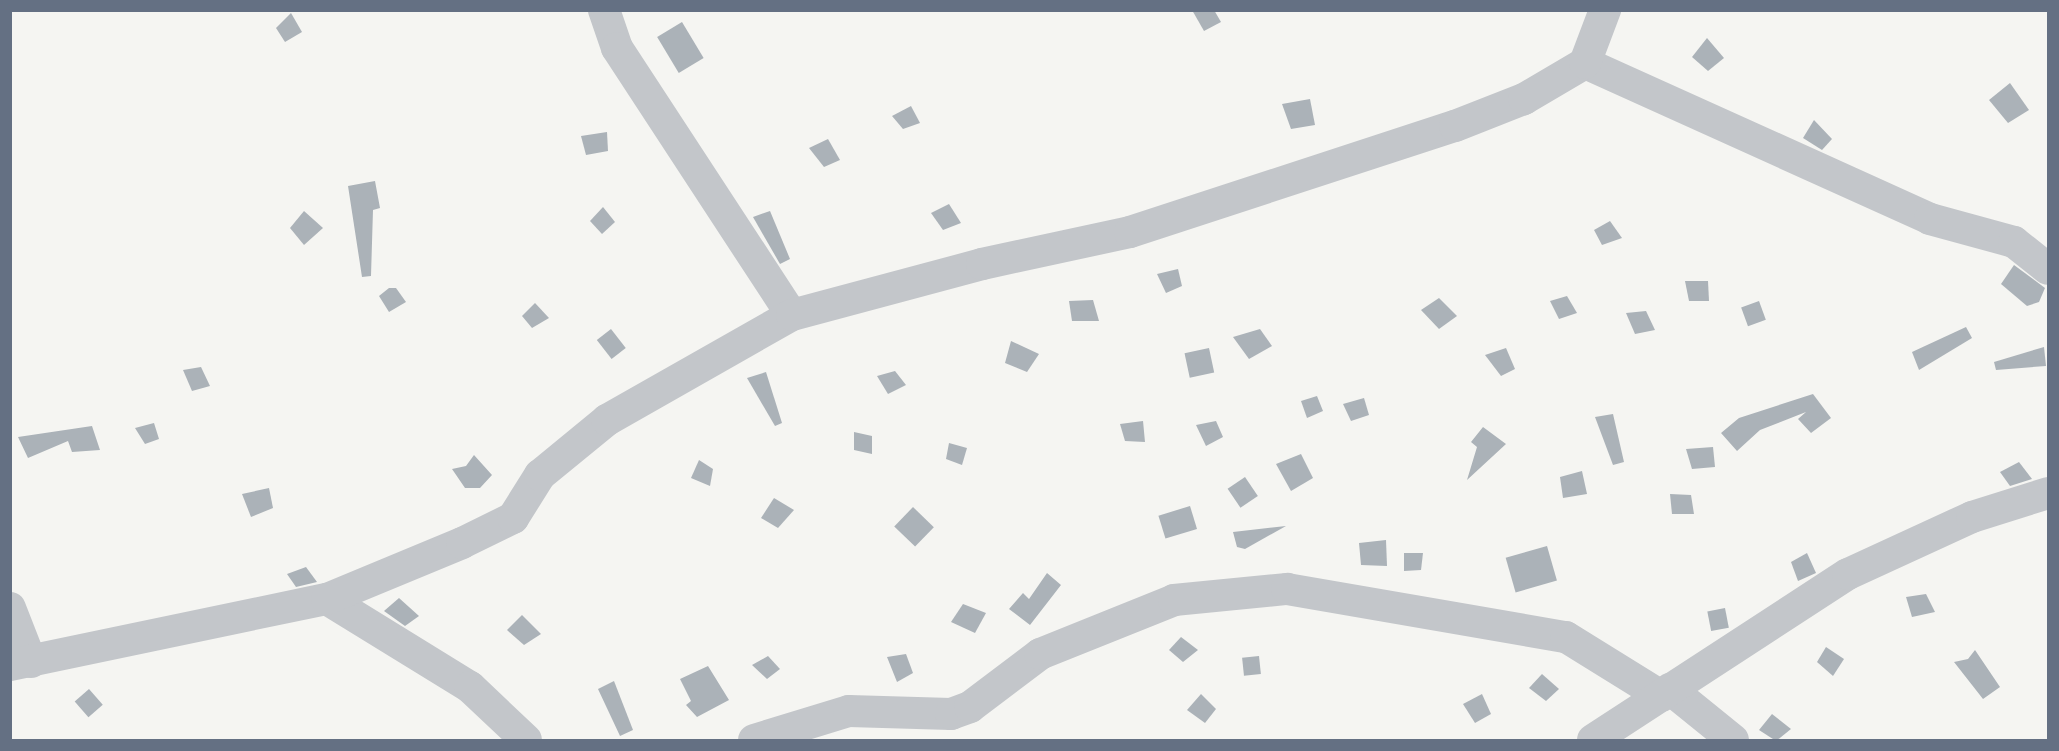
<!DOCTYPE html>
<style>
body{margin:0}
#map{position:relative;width:2059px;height:751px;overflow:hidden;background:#f5f5f2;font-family:Barlow,sans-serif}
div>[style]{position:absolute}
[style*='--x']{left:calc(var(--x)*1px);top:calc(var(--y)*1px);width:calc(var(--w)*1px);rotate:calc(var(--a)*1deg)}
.building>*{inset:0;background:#abb2b8;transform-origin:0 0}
.minor>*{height:32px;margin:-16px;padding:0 16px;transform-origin:16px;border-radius:16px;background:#c3c6ca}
span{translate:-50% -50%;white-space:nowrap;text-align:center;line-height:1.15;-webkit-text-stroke:6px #fff;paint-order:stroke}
.frame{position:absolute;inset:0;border:12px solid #647083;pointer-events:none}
</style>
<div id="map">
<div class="building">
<div style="clip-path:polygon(1192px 10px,1214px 10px,1221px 22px,1204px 31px)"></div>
<div style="clip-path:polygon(291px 13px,302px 32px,285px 42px,276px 28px)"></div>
<div style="left:682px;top:22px;width:42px;height:29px;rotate:59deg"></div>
<div style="clip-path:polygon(1707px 38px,1724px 58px,1708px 71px,1692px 57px)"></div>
<div style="clip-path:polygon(2010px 83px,2029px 110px,2008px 123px,1989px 100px)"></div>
<div style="clip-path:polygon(1310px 99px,1315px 125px,1291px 129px,1282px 104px)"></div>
<div style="clip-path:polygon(911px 106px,920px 123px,903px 129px,892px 116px)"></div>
<div style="clip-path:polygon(1814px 120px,1832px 139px,1822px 150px,1803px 138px)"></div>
<div style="clip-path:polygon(607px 132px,608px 151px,586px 155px,581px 136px)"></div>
<div style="clip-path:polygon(828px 139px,840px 160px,824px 167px,809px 148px)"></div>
<div style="clip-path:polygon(375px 181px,380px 208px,373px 210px,371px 276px,362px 277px,348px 186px)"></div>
<div style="clip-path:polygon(949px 204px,961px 223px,943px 230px,931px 213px)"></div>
<div style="clip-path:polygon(603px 207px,615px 222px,602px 234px,590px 221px)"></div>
<div style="clip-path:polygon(304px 211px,323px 228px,304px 245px,290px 228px)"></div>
<div style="clip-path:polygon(770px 211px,790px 259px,780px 264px,753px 217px)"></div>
<div style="clip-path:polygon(1610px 221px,1622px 238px,1602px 245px,1594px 230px)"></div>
<div style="clip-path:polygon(2014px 265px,2045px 288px,2039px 302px,2027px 306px,2001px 284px)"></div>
<div style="clip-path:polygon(1178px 269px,1182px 286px,1166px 293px,1157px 274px)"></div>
<div style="clip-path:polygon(1685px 281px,1708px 281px,1709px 301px,1689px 301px)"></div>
<div style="clip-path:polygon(389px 288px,396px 288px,406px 302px,389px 312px,379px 296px)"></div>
<div style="clip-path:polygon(1567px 296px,1577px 313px,1559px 319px,1550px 301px)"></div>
<div style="clip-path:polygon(1439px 298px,1457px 316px,1439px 329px,1421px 310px)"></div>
<div style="clip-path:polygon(1093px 300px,1099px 321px,1072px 321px,1069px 301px)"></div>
<div style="left:1759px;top:301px;width:20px;height:19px;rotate:70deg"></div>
<div style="clip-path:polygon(535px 303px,549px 318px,532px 328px,522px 316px)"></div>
<div style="clip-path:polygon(1646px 311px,1655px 330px,1635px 334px,1626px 313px)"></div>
<div style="clip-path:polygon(1966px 327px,1972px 338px,1919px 370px,1912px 352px)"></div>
<div style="left:611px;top:329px;width:24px;height:18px;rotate:52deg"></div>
<div style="clip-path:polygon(1260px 329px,1272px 346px,1249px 359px,1233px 337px)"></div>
<div style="clip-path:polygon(1011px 341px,1039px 354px,1027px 372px,1005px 363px)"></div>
<div style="clip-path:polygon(2044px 347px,2046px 366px,1996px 370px,1994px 362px)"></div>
<div style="left:1209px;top:348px;width:25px;height:25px;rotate:78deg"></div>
<div style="clip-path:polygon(1506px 348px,1515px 369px,1501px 376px,1485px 355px)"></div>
<div style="clip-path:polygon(201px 367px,210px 386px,192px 391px,183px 370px)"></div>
<div style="clip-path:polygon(895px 371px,906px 385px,888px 394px,877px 376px)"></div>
<div style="clip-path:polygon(766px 372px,782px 423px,775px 426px,747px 378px)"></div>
<div style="clip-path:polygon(1813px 394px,1831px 418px,1811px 433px,1798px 419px,1806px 412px,1760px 430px,1737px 451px,1721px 433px,1739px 418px)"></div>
<div style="clip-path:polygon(1317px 396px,1323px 411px,1307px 418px,1301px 401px)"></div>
<div style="clip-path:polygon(1364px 398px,1369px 415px,1351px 421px,1343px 404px)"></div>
<div style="clip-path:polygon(1613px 414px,1624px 462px,1613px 465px,1595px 417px)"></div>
<div style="clip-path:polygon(1143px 421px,1145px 442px,1125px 441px,1120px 424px)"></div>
<div style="clip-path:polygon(1216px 421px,1223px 437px,1206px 446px,1196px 425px)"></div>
<div style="clip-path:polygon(154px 423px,159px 439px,145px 444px,135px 428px)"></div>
<div style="clip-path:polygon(92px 426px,100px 450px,72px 452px,68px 441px,28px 458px,18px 437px)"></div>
<div style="clip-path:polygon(1483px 427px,1506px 444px,1467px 480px,1477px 447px,1471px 442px)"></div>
<div style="clip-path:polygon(854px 432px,872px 436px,872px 454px,854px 450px)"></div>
<div style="clip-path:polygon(949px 443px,967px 448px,962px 465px,946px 459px)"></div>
<div style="clip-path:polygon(1713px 447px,1715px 467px,1692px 469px,1686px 449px)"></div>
<div style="clip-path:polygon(1301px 454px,1313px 478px,1291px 491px,1276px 464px)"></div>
<div style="clip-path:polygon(474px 455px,492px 475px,480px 488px,465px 488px,452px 469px,466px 466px)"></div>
<div style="clip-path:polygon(699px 460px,713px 469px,710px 486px,691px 478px)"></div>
<div style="clip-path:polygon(2019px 462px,2032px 479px,2010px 486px,2000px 472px)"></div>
<div style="clip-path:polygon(1582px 471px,1587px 494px,1563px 498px,1560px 477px)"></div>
<div style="left:1245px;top:477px;width:23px;height:21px;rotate:56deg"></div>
<div style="clip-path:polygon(269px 488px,273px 508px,251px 517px,242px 494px)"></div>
<div style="clip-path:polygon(1670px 494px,1691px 495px,1694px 514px,1672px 514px)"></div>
<div style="clip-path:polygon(774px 498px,794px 510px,778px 528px,761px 518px)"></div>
<div style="left:1190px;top:506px;width:24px;height:33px;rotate:73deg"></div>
<div style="left:913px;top:507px;width:29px;height:27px;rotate:44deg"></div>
<div style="clip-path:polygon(1286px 526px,1245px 549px,1237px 547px,1233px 532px)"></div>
<div style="clip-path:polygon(1386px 540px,1387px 566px,1361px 565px,1359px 543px)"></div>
<div style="left:1547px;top:546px;width:36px;height:43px;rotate:74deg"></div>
<div style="clip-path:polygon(1404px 553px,1423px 553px,1421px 570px,1404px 571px)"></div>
<div style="clip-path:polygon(1807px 553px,1816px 573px,1798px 581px,1791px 562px)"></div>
<div style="clip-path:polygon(306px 567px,317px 582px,296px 587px,287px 574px)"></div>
<div style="clip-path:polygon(1047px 573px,1061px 585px,1030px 625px,1009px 609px,1023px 593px,1029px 599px)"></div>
<div style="clip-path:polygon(1926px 594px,1935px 612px,1912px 617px,1906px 597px)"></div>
<div style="clip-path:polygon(399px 598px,419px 616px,405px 626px,384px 611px)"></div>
<div style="clip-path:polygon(963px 604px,986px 613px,975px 633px,951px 622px)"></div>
<div style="left:1725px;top:608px;width:20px;height:18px;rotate:79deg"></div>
<div style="clip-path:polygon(522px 615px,541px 634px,524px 645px,507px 630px)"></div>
<div style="clip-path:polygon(1181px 637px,1198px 650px,1183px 662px,1169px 650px)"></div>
<div style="clip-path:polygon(1826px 647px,1844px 659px,1833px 676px,1817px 662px)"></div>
<div style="clip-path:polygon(1975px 650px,2000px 687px,1983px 699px,1954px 662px,1968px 659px)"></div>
<div style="clip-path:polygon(906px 654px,913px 673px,897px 682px,887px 657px)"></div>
<div style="clip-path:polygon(768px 656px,780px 669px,767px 679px,752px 665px)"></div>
<div style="left:1259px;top:656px;width:18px;height:17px;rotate:84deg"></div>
<div style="clip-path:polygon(708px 666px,729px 700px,697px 717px,686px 705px,691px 701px,680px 679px)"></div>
<div style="clip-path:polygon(1542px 674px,1559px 689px,1546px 701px,1529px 688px)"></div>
<div style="clip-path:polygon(614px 681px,633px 730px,620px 736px,598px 689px)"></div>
<div style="left:89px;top:689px;width:21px;height:19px;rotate:49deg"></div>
<div style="clip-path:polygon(1201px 694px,1216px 709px,1205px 723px,1187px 710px)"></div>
<div style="clip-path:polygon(1482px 694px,1491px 714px,1475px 723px,1463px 704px)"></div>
<div style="clip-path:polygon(1772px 714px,1791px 729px,1776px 741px,1759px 730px)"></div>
</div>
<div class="minor">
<div style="--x:604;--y:10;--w:40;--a:71.1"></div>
<div style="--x:617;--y:48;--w:319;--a:56.8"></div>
<div style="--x:1585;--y:63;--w:379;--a:24.3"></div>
<div style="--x:1930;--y:219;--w:87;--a:15.3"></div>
<div style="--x:2014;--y:242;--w:43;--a:38.5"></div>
<div style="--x:327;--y:599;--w:168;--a:31.6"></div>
<div style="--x:470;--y:687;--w:77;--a:43.4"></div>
<div style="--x:10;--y:608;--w:58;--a:68.7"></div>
<div style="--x:10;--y:665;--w:324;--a:-11.8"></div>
<div style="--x:327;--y:599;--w:146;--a:-22.5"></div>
<div style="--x:462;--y:543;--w:57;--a:-26.1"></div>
<div style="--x:513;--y:518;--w:51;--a:-57.9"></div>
<div style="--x:540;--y:475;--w:87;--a:-39.4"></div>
<div style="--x:607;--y:420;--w:213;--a:-29.6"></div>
<div style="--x:792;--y:315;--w:197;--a:-15"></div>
<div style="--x:982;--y:264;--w:151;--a:-12.2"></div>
<div style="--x:1130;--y:232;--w:342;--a:-18.1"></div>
<div style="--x:1455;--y:126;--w:74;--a:-21.4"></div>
<div style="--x:1524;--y:99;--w:71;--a:-30.5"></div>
<div style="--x:1585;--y:63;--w:57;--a:-69.3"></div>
<div style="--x:1670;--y:689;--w:81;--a:39"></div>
<div style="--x:754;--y:740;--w:99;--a:-17"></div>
<div style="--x:849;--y:711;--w:102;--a:1.7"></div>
<div style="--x:951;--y:714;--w:20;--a:-20"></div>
<div style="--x:970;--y:707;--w:88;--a:-37.1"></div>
<div style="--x:1040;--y:654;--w:144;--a:-21.9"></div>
<div style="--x:1174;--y:600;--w:114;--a:-5.6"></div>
<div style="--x:1287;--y:589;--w:283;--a:9.8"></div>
<div style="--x:1566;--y:637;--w:112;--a:31.8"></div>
<div style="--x:1593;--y:740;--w:304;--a:-33.1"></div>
<div style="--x:1848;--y:574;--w:136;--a:-24.7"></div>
<div style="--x:1972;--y:517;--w:80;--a:-17.5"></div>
</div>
<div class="frame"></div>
</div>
